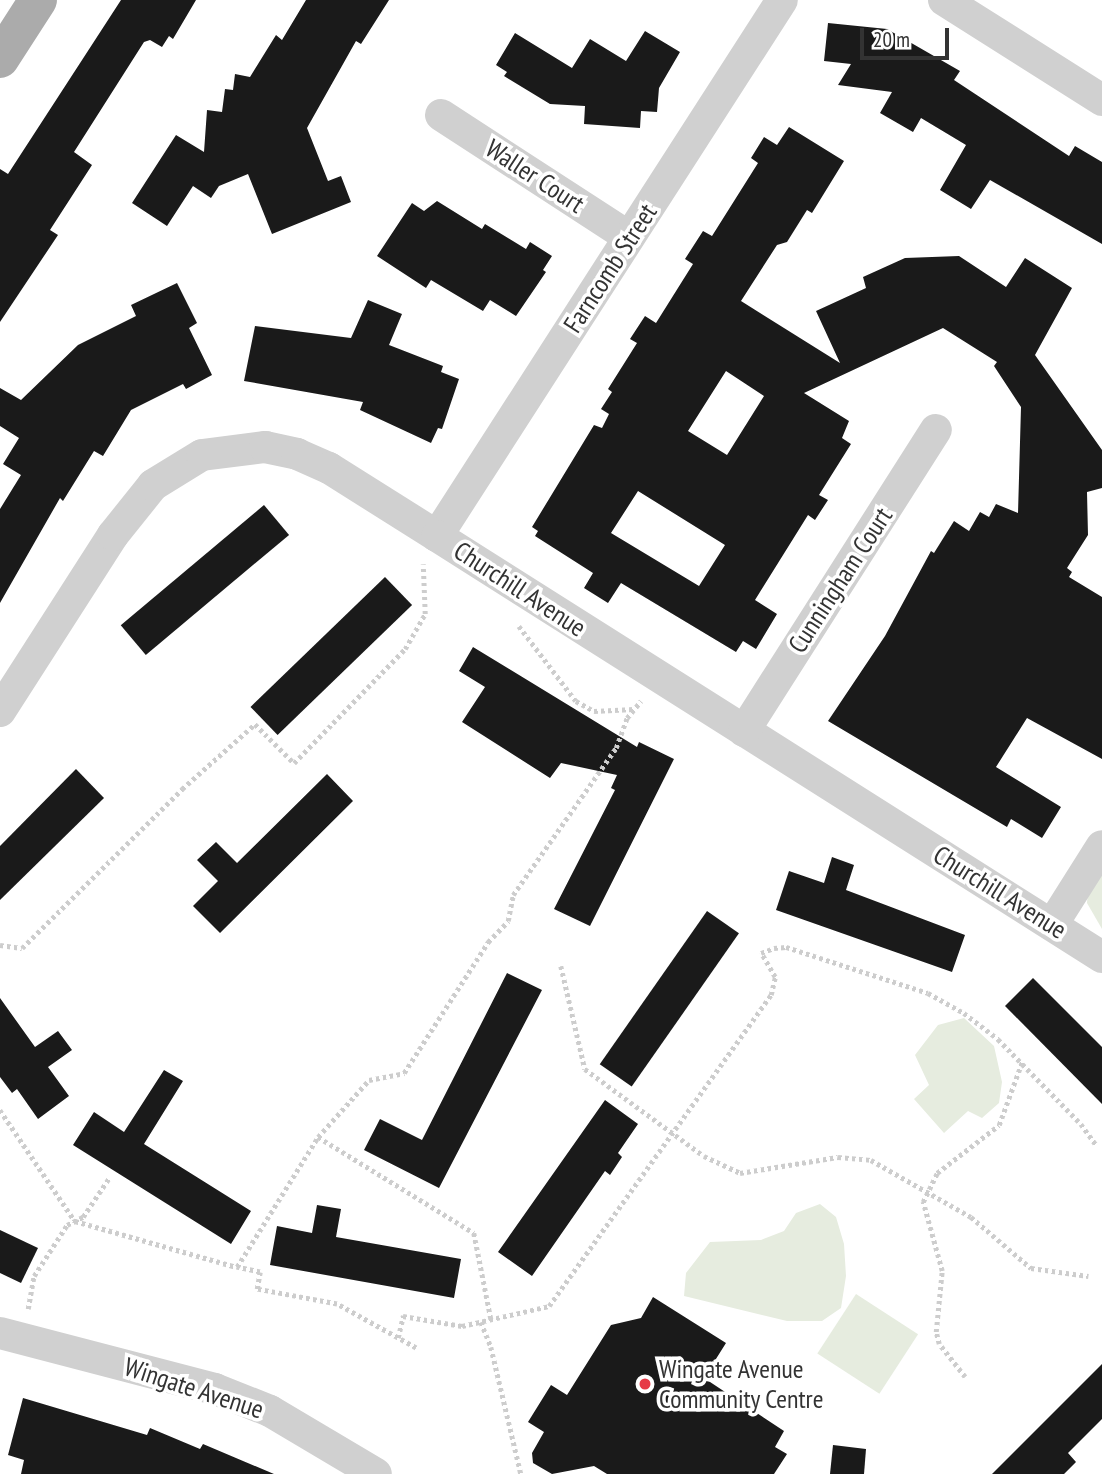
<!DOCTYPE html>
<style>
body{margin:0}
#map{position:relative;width:1102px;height:1474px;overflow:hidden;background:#fff;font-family:"PT Sans Narrow",sans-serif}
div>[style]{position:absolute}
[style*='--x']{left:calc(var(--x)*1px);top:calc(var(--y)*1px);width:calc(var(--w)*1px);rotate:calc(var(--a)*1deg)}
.green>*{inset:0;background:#e6ecdf;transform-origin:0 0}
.building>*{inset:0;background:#1a1a1a;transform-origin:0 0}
.path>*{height:4.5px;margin-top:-2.25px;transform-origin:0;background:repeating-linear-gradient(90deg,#cdcdcd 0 3.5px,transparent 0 7px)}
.minor>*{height:32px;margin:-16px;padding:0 16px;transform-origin:16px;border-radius:16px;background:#d0d0d0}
.major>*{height:38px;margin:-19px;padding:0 19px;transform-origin:19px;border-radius:19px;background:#ababab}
.dots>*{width:19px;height:19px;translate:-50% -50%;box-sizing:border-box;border:4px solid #fff;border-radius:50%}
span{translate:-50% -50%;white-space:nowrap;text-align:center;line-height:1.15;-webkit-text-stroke:7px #fff;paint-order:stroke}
.street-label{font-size:26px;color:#333}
.poi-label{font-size:26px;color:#333}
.left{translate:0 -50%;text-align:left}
.scale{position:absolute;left:860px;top:28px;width:89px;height:32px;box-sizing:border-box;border:4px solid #333;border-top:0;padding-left:9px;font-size:21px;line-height:24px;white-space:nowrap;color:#333;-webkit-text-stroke:5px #fff;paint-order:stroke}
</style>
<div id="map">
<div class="green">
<div style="clip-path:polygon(1102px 869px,1102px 929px,1087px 903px,1088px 890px)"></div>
<div style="clip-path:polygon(964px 1018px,994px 1046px,1002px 1082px,999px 1103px,982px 1118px,968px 1111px,944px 1133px,914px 1099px,929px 1085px,915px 1055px,938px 1025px)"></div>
<div style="clip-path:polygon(820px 1204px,836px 1217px,844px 1244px,846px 1276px,841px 1308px,822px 1321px,787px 1321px,684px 1296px,686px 1273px,710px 1242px,761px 1240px,784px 1231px,796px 1213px)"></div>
<div style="left:856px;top:1294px;width:74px;height:71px;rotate:33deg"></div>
</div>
<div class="building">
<div style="clip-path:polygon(121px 0,196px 0,173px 39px,169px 36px,162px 47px,150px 40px,144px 42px,74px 152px,92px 165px,50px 230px,58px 235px,0 322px,0 169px,8px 174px)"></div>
<div style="clip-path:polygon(306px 0,389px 0,361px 44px,356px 41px,307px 128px,328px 181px,341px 176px,351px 202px,272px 234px,248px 174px,219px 186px,211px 198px,193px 186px,167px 226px,132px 203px,176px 135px,204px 152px,207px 110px,222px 112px,225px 89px,233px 90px,235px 74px,250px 77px,276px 35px,282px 40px)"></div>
<div style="clip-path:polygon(828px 23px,887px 29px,960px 71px,954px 80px,1069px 156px,1075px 146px,1102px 162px,1102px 244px,990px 180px,971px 209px,940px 190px,966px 145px,921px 118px,913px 132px,880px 113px,892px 92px,838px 85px,851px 64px,824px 61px)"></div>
<div style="clip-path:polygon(645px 31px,680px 52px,659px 88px,657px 112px,641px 111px,640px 128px,584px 124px,585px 106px,550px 104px,504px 76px,507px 72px,496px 65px,515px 33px,572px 68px,590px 39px,626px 61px)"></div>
<div style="clip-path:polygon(evenodd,789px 127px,844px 161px,812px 213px,807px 210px,787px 242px,777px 245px,741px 301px,840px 363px,816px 311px,866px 288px,863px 277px,905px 258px,959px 256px,1006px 287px,1025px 258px,1072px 288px,1035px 355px,1102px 450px,1102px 488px,1087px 492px,1088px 535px,1067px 568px,1072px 572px,1069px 577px,1102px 597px,1102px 759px,1027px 718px,996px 767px,1061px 807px,1042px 838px,1011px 819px,1007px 827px,828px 721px,885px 636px,931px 551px,934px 553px,954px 521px,969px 531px,980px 512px,989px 517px,996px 504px,1018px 513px,1021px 407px,994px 366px,997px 362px,943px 328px,804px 393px,849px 421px,842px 438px,851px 444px,819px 495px,828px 500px,815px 520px,808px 515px,755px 600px,777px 614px,756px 649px,743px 641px,736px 652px,621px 583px,608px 603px,584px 588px,593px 573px,535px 536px,538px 531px,532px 527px,594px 425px,602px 428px,609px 414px,601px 409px,612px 392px,608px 389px,637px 343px,630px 339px,645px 316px,656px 323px,693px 264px,685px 259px,703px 231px,712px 236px,758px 163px,751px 158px,764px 137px,777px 145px,789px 127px,726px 371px,764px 396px,727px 455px,688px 431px,726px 371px,789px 127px,638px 491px,725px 545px,699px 586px,611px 533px,638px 491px)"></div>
<div style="clip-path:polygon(437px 201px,482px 229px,485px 224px,526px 249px,530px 242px,552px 256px,543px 270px,546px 272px,516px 316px,490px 300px,483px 311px,431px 280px,426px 288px,377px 256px,412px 203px,424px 211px)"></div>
<div style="clip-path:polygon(177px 283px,197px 323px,189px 328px,212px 375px,186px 389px,183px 384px,131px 410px,103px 456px,94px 451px,63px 501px,60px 498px,0 603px,0 509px,21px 475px,3px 464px,19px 438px,0 426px,0 388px,21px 400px,78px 345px,136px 316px,131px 305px)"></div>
<div style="clip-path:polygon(368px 300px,402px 314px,389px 345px,443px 366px,441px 372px,459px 379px,442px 429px,438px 428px,431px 443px,360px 410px,363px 402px,244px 381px,255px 326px,351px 338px)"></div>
<div style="left:264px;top:505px;width:39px;height:187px;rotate:50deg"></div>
<div style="left:385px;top:577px;width:39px;height:187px;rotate:46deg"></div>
<div style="clip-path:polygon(473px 647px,637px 747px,639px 742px,674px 759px,590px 926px,554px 909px,615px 790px,611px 788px,617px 775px,561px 763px,550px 778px,462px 722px,485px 687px,459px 671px)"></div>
<div style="clip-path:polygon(76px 769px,104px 798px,0 900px,0 846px)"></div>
<div style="clip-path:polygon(327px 774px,353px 801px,220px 933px,193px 906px,218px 881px,197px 860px,216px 842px,237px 863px)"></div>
<div style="clip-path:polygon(832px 857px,854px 865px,846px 890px,965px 935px,952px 972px,776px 910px,789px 871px,824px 883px)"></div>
<div style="left:707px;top:911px;width:39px;height:187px;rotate:35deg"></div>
<div style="clip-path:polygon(507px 973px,542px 990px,439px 1188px,364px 1150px,380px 1119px,422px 1140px)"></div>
<div style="clip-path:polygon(1033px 978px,1102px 1047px,1102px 1104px,1005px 1006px)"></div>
<div style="clip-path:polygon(0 998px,35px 1047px,58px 1031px,72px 1050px,48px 1067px,69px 1096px,38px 1119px,17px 1089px,12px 1093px,0 1077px)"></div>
<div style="clip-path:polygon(164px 1070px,183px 1081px,144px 1144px,251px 1211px,231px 1244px,73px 1145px,94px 1112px,124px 1132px)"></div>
<div style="clip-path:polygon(605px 1100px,638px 1124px,618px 1153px,622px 1157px,610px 1175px,605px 1171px,532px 1276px,498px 1252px)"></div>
<div style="clip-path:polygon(317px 1205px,341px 1209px,336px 1237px,461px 1259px,454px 1298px,270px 1265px,277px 1226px,312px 1233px)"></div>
<div style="clip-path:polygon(0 1230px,38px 1248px,21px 1283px,0 1273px)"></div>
<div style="clip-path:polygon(653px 1297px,726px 1343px,704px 1378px,784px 1431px,775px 1447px,787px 1454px,774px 1474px,607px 1474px,594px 1466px,552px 1474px,533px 1463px,532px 1453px,544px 1432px,528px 1422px,551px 1385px,567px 1395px,611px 1325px,641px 1318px)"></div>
<div style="clip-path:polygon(1102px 1364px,1102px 1419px,1068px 1453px,1076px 1462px,1064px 1474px,992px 1474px)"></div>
<div style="clip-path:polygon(23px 1398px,147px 1435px,150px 1428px,200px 1449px,203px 1444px,274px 1474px,21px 1474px,24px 1460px,8px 1455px)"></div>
<div style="clip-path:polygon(833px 1445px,866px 1449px,864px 1474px,830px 1474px)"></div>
</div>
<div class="path">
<div style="--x:519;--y:626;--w:94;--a:52.8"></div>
<div style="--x:576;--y:701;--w:21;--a:29"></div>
<div style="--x:594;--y:711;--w:40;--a:-2.9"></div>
<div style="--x:0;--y:945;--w:22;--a:8"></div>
<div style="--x:22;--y:948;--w:226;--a:-44.8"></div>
<div style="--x:182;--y:789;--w:98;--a:-41.7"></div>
<div style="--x:255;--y:724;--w:55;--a:45"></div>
<div style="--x:294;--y:763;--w:159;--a:-45.8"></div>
<div style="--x:405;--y:649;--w:40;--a:-60.3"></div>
<div style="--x:425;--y:614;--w:50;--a:-92.3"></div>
<div style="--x:561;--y:966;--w:106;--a:76.9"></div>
<div style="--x:585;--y:1069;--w:147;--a:36.2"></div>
<div style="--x:704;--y:1156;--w:40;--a:25"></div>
<div style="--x:740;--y:1173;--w:99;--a:-9.3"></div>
<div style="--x:838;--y:1157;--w:33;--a:5"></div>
<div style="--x:871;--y:1160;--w:115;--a:29.7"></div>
<div style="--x:971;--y:1217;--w:79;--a:40.4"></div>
<div style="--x:1031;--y:1268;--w:58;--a:8"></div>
<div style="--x:0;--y:1110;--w:134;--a:56"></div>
<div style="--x:318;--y:1137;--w:183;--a:31.6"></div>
<div style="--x:474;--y:1233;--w:88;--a:78.8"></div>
<div style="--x:75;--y:1221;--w:168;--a:15.9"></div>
<div style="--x:28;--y:1309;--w:34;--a:-80"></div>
<div style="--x:34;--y:1276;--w:61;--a:-57.1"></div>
<div style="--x:67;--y:1225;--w:18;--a:-27"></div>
<div style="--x:83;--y:1217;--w:47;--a:-56.3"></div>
<div style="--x:481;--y:1322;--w:27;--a:68"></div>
<div style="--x:491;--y:1347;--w:130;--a:76.7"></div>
<div style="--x:398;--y:1338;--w:23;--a:-77"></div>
<div style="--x:403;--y:1316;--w:60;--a:9.6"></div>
<div style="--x:462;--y:1326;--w:89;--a:-12.9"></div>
<div style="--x:549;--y:1306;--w:382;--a:-54.5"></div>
<div style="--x:771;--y:995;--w:18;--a:-77"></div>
<div style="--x:775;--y:977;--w:28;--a:-120"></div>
<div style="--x:761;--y:953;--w:14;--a:-21"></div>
<div style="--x:774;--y:948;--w:12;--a:-5"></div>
<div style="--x:786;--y:947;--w:149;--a:17.9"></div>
<div style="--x:928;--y:993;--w:41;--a:29.1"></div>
<div style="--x:964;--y:1013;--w:43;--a:37.4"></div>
<div style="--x:998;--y:1039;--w:119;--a:45.7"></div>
<div style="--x:1081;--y:1124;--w:27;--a:54"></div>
<div style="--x:416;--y:1348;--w:90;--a:-150.9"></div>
<div style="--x:337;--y:1304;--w:81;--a:-169.4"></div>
<div style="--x:257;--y:1289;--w:17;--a:-80"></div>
<div style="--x:260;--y:1272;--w:24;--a:-168"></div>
<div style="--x:237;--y:1267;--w:153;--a:-58.1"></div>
<div style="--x:318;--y:1137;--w:76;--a:-48.2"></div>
<div style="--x:369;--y:1080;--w:36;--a:-11"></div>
<div style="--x:404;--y:1073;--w:156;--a:-57.3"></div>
<div style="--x:488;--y:942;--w:29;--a:-46"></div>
<div style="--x:508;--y:921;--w:26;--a:-79"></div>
<div style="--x:513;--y:895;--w:179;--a:-55"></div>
<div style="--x:616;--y:748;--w:32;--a:-70"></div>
<div style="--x:627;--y:718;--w:22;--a:-51"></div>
<div style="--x:965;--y:1377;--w:42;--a:-128.2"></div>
<div style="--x:939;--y:1344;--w:12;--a:-104"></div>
<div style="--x:936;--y:1332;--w:61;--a:-84.4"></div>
<div style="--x:942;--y:1271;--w:72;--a:-105.4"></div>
<div style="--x:923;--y:1202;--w:32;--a:-64"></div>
<div style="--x:937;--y:1173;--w:78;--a:-37.7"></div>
<div style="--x:999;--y:1125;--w:67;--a:-69.9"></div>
</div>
<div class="minor">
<div style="--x:944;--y:0;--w:187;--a:32.3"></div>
<div style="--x:441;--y:115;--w:224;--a:33"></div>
<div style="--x:437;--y:536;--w:637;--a:-57.23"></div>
<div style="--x:0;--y:711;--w:209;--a:-57.3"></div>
<div style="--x:113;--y:535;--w:64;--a:-51.3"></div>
<div style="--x:153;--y:485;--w:57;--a:-31.5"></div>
<div style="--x:202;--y:455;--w:64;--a:-7.2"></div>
<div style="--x:265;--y:447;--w:33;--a:12"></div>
<div style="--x:297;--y:454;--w:35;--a:24"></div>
<div style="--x:329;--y:468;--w:128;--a:32.2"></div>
<div style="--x:437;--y:536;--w:787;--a:32.34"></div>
<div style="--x:744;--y:731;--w:357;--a:-57.5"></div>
<div style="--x:1052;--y:925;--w:93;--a:-57.7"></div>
<div style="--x:0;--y:1333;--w:222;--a:14.6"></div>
<div style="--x:215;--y:1389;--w:59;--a:21.8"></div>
<div style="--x:270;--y:1411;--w:123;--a:30.7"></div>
</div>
<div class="major">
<div style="--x:0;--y:59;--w:70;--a:-57.2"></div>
</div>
<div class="dots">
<div style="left:645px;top:1384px;background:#e63946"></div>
</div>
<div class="street-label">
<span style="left:535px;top:176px;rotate:33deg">Waller Court</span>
<span style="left:610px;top:268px;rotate:-57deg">Farncomb Street</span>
<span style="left:840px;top:580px;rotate:-57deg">Cunningham Court</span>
<span style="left:520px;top:589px;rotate:33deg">Churchill Avenue</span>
<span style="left:1000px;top:892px;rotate:32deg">Churchill Avenue</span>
<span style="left:194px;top:1388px;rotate:18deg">Wingate Avenue</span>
</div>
<div class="poi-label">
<span class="left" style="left:659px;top:1384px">Wingate Avenue<br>Community Centre</span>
</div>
<div class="scale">20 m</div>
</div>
